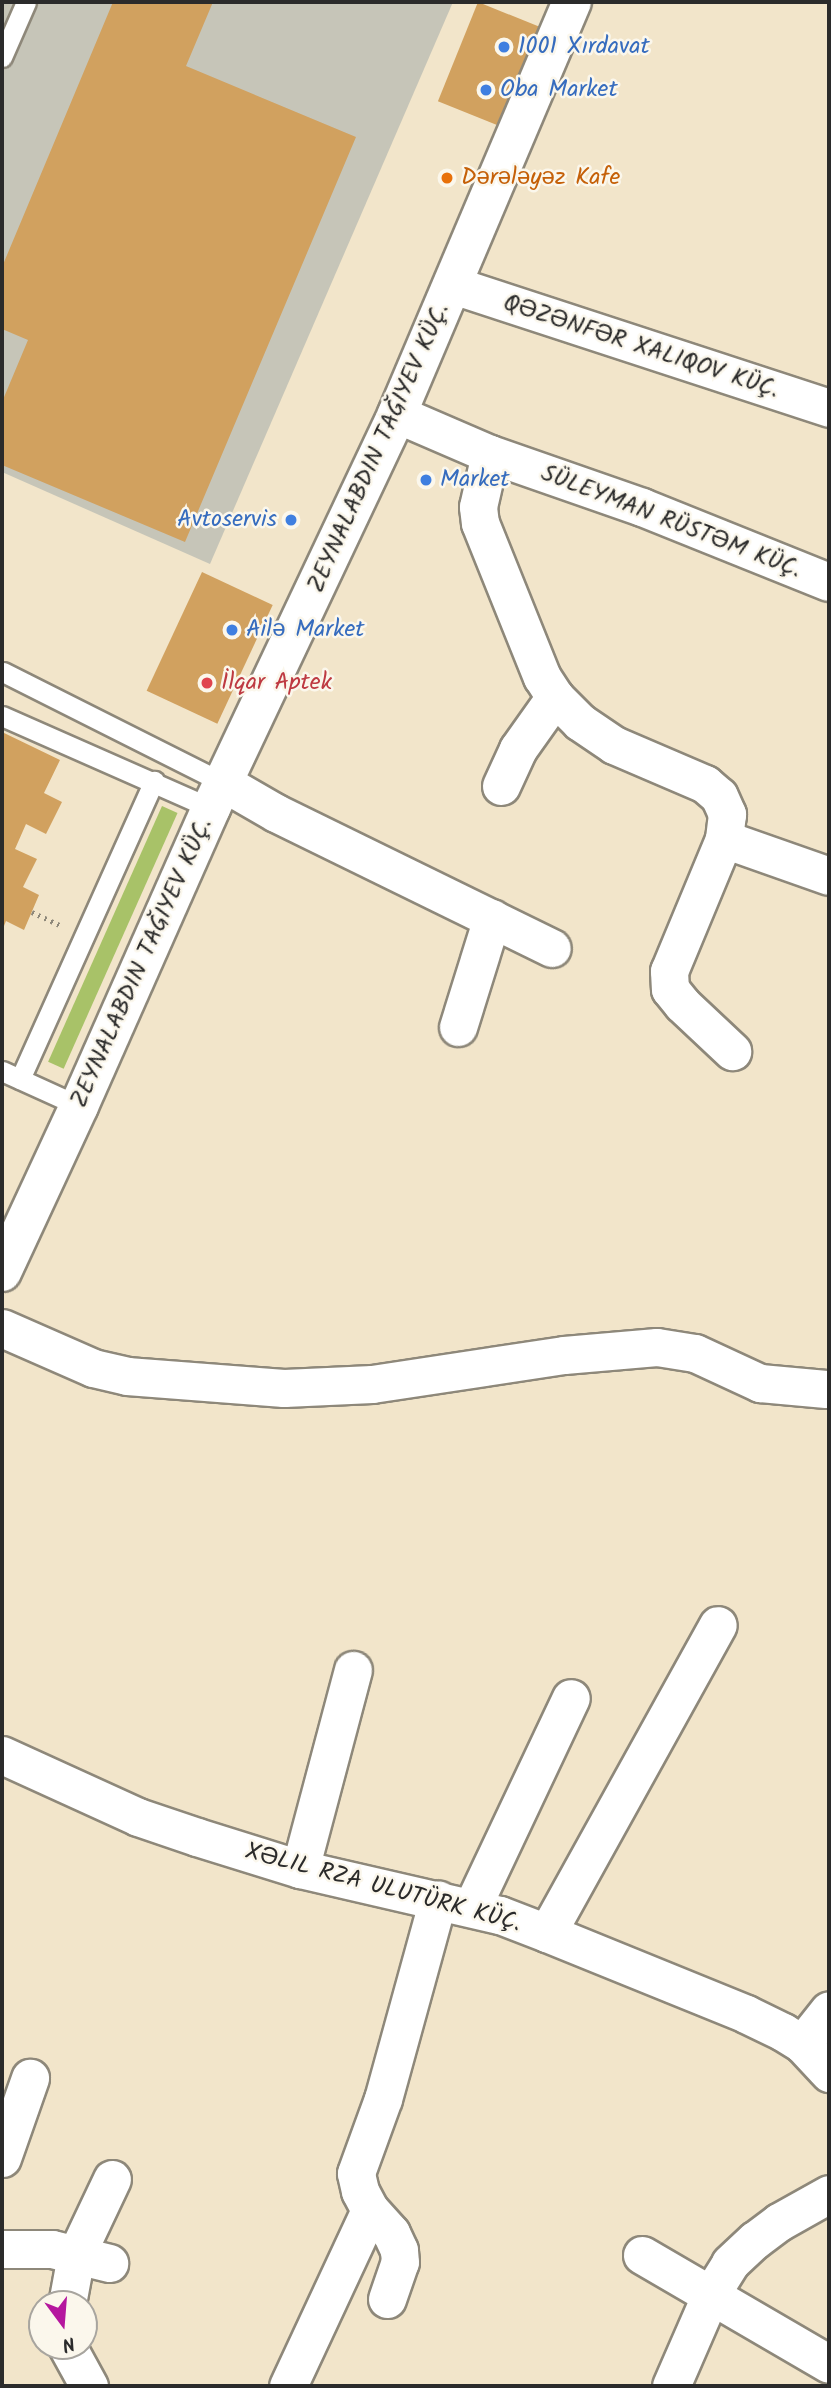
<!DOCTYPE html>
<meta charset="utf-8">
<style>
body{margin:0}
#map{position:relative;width:831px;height:2388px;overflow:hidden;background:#f2e5ca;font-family:Kalam,sans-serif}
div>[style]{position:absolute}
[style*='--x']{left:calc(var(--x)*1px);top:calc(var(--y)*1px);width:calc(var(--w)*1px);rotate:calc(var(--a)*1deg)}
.industrial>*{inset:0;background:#c6c5b8}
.green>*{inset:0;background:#a8c268;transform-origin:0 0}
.building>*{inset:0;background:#d1a15f;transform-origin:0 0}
.path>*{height:4.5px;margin-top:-2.25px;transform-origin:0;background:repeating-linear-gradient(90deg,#8e887a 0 2px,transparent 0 7px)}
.roads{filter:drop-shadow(2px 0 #8e887a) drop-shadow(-2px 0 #8e887a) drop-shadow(0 2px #8e887a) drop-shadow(0 -2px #8e887a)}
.lane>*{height:19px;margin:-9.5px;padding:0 9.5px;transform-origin:9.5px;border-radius:9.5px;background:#fff}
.street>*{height:37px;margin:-18.5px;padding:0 18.5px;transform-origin:18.5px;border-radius:18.5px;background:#fff}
.secondary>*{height:38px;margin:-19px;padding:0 19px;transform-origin:19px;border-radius:19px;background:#fff}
.dots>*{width:19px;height:19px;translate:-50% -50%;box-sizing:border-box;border:4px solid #fbf7ec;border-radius:50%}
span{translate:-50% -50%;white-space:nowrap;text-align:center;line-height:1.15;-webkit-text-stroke:5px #fbf7ec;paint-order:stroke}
.shop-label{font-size:24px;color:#366cbe}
.left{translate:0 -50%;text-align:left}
.right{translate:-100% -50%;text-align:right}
.food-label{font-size:24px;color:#c56008}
.street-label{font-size:24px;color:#2b2b2b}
.health-label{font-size:24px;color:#be3a42}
.frame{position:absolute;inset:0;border:4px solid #2b2b2b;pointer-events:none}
.north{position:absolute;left:28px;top:2290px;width:70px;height:70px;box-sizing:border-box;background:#fbf7ec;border:2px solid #a8a59f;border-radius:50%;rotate:164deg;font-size:19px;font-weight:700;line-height:28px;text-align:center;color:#2b2b2b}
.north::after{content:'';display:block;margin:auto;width:24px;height:32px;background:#b5179e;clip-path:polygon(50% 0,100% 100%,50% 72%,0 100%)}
</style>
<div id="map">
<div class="industrial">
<div style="clip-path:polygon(2px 2px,453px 2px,210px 564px,2px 472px)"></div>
</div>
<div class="green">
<div style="left:162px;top:806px;width:17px;height:280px;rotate:24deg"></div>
</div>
<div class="building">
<div style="clip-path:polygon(113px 2px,213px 2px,186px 66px,356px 137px,185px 542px,2px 465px,2px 402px,28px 340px,2px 329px,2px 267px)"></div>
<div style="left:478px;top:2px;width:67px;height:107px;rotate:22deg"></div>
<div style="left:202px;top:572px;width:78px;height:131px;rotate:25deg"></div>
<div style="clip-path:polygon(2px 732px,60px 760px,44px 793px,62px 802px,46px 834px,26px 824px,15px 849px,37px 859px,23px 887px,39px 895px,24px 930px,6px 921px,2px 931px)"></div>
</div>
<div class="path">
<div style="--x:32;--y:912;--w:33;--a:25"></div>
</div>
<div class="roads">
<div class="lane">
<div style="--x:2;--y:57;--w:60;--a:-66.4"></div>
<div style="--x:3;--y:672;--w:247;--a:26.7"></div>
<div style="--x:2;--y:716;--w:228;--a:23.8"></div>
<div style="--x:2;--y:1071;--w:85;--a:24.4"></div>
<div style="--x:20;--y:1079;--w:327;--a:-65.8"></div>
</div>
<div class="street">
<div style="--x:453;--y:285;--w:396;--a:18.1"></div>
<div style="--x:397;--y:414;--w:101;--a:23.3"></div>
<div style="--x:490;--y:454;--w:161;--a:19.2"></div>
<div style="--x:642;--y:507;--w:201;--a:21.9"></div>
<div style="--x:490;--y:454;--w:54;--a:102.8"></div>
<div style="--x:478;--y:507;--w:16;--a:83"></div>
<div style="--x:480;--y:523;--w:166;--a:68.1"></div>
<div style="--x:542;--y:677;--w:24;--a:57"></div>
<div style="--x:555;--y:697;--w:35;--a:45"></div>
<div style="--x:580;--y:722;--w:41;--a:34.1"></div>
<div style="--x:614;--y:745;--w:99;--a:23.2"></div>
<div style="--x:705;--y:784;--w:18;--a:41"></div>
<div style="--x:719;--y:796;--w:20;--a:66"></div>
<div style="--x:727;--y:814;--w:25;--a:97"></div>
<div style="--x:724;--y:839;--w:143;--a:112.6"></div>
<div style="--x:669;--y:971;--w:18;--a:87"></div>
<div style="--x:670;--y:989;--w:19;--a:51"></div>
<div style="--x:682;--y:1004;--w:69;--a:43.2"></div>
<div style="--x:224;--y:783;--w:60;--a:30"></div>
<div style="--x:276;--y:813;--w:307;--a:26.1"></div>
<div style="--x:501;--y:786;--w:41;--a:-65.3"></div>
<div style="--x:518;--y:749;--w:64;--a:-54.6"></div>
<div style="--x:724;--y:839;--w:111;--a:19.4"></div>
<div style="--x:458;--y:1027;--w:114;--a:-72.7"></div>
<div style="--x:2;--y:1328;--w:99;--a:23.7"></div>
<div style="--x:93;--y:1368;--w:35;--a:13"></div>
<div style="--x:127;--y:1376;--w:157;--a:4.4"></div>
<div style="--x:284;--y:1388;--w:88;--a:-2.6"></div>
<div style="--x:372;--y:1384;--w:194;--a:-8.6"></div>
<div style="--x:564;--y:1355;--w:93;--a:-4.9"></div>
<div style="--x:657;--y:1347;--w:38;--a:9"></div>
<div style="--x:695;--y:1353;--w:72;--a:24.8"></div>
<div style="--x:760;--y:1383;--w:66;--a:5.2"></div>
<div style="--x:2;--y:1755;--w:149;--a:24.5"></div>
<div style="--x:138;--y:1817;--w:62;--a:18.7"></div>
<div style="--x:197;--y:1837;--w:108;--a:17.3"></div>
<div style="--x:300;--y:1869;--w:205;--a:13"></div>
<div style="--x:500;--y:1915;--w:50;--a:21"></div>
<div style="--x:547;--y:1933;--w:215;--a:22.1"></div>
<div style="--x:746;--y:2014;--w:41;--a:25.9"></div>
<div style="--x:783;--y:2032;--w:22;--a:32"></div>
<div style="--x:802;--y:2044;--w:40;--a:47"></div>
<div style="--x:300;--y:1869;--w:206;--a:-75.1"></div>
<div style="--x:472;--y:1907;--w:231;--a:-64.7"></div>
<div style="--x:547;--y:1933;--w:352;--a:-61"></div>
<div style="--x:802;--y:2044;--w:43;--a:-51.5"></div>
<div style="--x:2;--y:2158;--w:85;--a:-70.7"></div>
<div style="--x:2;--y:2249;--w:50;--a:0"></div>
<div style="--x:52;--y:2249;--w:59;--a:13.8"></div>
<div style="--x:642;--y:2255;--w:216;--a:30.2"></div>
<div style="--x:387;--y:2299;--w:39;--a:-71"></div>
<div style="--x:400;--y:2262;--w:12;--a:-95"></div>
<div style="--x:399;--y:2250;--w:19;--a:-115"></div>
<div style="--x:391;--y:2233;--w:31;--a:-132"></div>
<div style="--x:370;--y:2210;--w:21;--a:-118"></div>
<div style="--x:360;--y:2191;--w:18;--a:-103"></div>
<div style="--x:356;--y:2173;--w:79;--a:-70"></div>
<div style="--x:383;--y:2099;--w:207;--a:-74.6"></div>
<div style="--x:67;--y:2304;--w:50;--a:-79.6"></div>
<div style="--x:76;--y:2255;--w:84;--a:-64.7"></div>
<div style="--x:67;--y:2346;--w:46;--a:61.2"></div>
<div style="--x:288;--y:2386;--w:194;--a:-65"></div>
<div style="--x:671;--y:2386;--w:100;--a:-66.5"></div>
<div style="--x:711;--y:2294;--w:36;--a:-58"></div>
<div style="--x:730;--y:2263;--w:34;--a:-43"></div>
<div style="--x:755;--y:2240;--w:30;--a:-37"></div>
<div style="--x:779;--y:2222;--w:57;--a:-29.2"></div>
</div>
<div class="secondary">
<div style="--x:2;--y:1272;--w:183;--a:-65.1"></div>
<div style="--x:79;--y:1106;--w:326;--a:-66.1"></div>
<div style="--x:211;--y:808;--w:436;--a:-64.7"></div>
<div style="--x:397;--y:414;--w:448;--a:-67"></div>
</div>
</div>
<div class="dots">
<div style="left:504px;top:47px;background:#3f7fe0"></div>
<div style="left:486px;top:90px;background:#3f7fe0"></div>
<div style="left:447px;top:178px;background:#e8710a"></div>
<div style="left:426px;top:480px;background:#3f7fe0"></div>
<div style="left:291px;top:520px;background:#3f7fe0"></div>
<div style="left:232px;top:630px;background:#3f7fe0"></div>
<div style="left:207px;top:683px;background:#e0444e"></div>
</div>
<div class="shop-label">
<span class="left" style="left:518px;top:47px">1001 Xırdavat</span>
<span class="left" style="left:500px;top:90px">Oba Market</span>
<span class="left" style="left:440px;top:480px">Market</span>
<span class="right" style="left:277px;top:520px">Avtoservis</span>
<span class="left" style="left:246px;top:630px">Ailə Market</span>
</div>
<div class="food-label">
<span class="left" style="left:461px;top:178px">Dərələyəz Kafe</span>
</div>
<div class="street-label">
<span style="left:641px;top:347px;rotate:18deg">QƏZƏNFƏR XALIQOV KÜÇ.</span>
<span style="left:379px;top:448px;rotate:-66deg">ZEYNALABDIN TAĞIYEV KÜÇ.</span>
<span style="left:671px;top:522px;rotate:21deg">SÜLEYMAN RÜSTƏM KÜÇ.</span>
<span style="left:142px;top:963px;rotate:-66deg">ZEYNALABDIN TAĞIYEV KÜÇ.</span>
<span style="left:383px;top:1888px;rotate:15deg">XƏLIL RZA ULUTÜRK KÜÇ.</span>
</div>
<div class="health-label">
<span class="left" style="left:221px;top:683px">İlqar Aptek</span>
</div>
<div class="frame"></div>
<div class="north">N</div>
</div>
